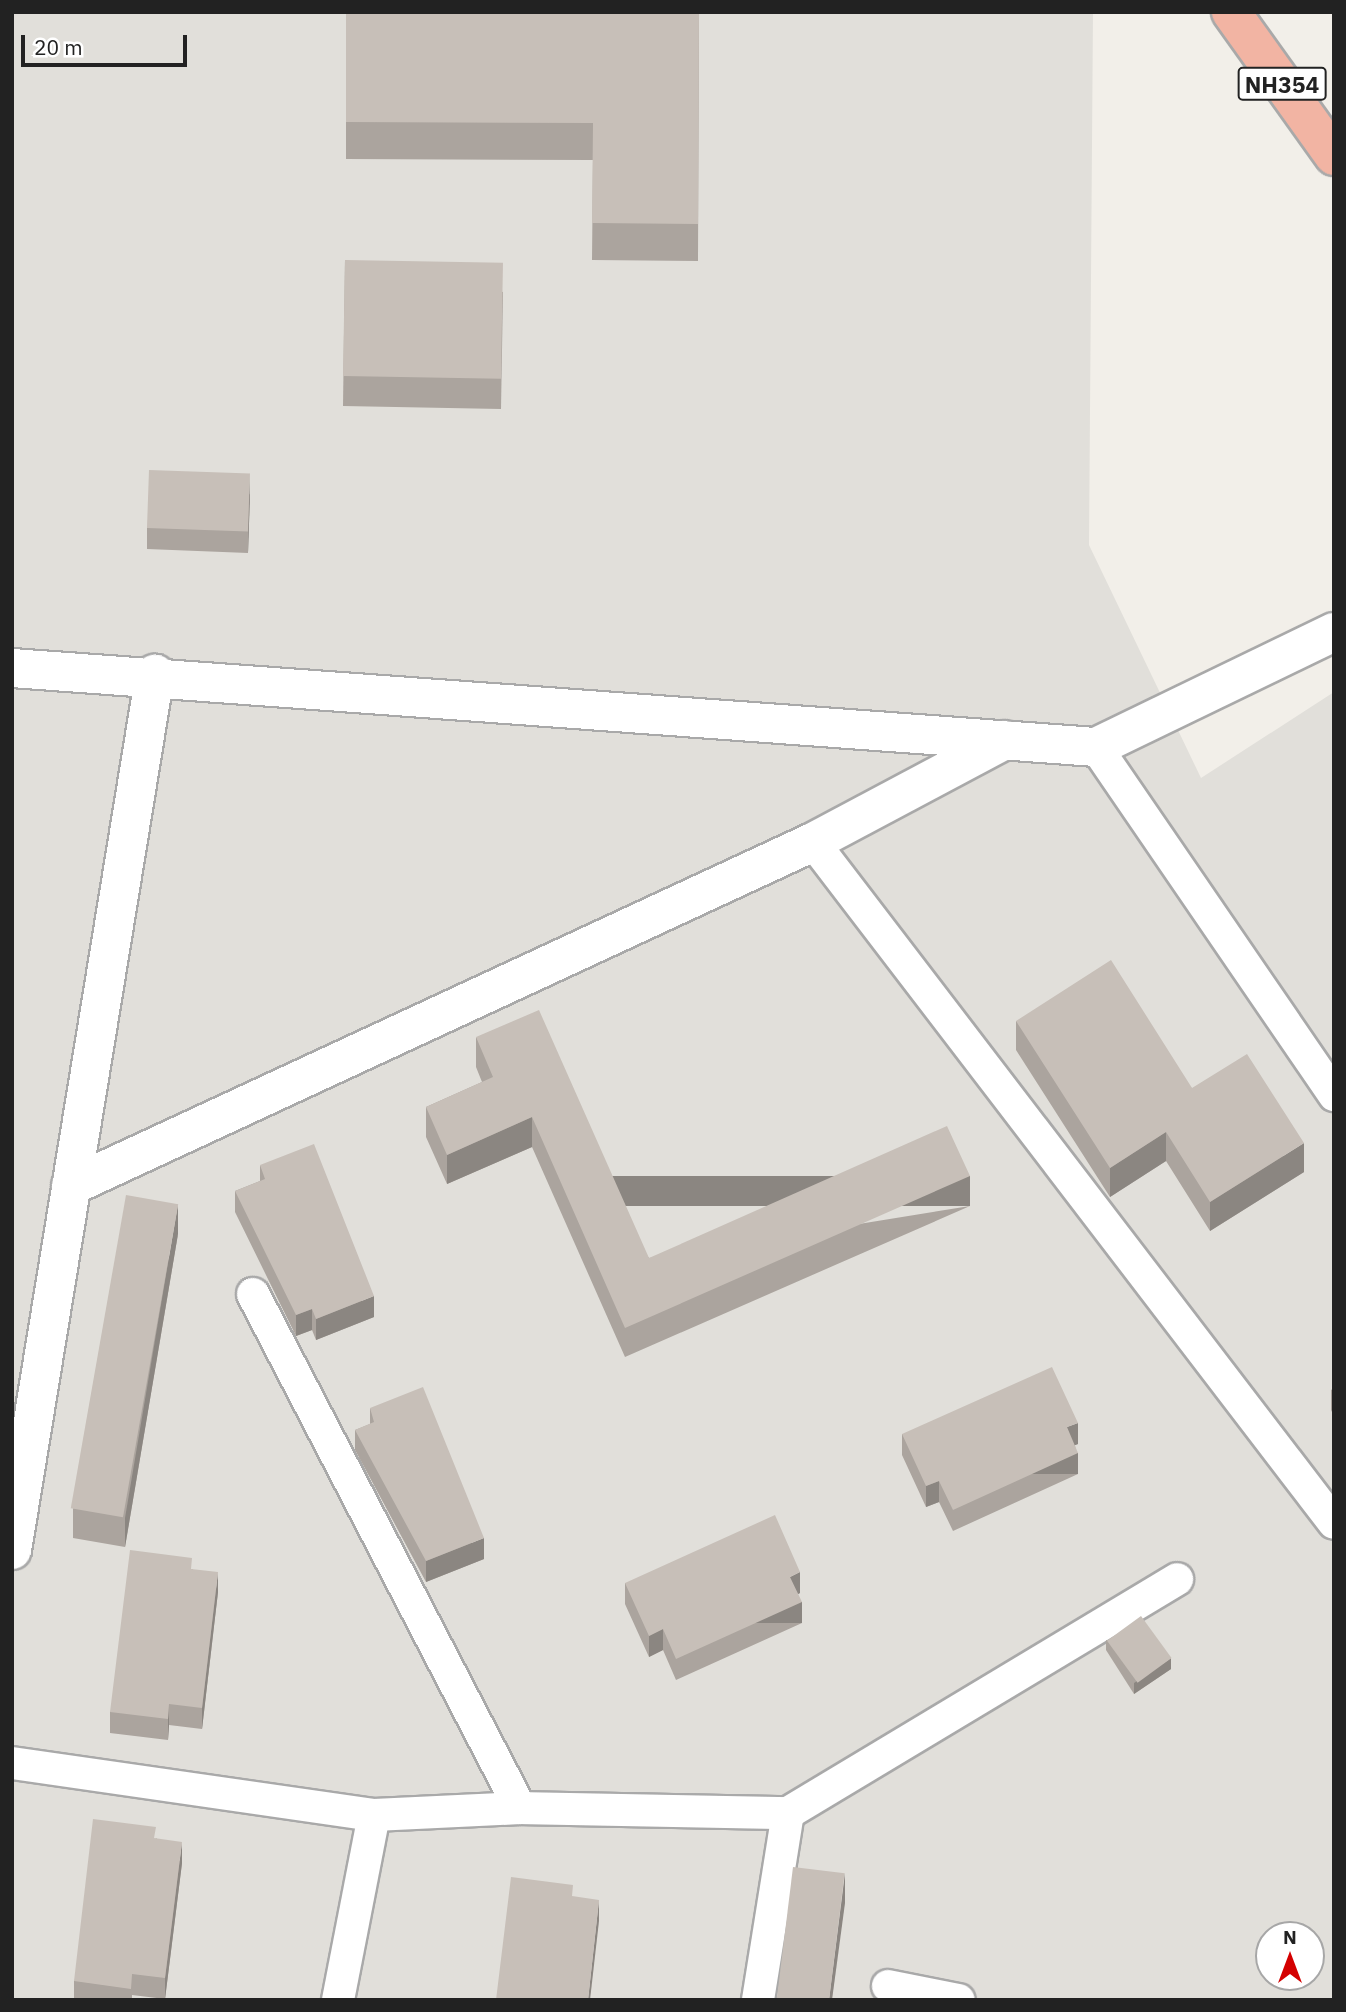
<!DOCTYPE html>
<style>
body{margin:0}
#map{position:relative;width:1346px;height:2012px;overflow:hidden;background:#f2efe9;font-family:"IBM Plex Sans",sans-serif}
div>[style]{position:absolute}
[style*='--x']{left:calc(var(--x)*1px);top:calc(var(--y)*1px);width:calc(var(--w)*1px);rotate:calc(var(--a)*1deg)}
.airport>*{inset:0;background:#e1dfda}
.roads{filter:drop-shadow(2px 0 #a9a9a9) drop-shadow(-2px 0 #a9a9a9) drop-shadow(0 2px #a9a9a9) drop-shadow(0 -2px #a9a9a9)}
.service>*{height:32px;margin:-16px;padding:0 16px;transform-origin:16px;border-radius:16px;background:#fff}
.minor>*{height:38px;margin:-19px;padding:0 19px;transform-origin:19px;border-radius:19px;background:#fff}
.trunk>*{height:38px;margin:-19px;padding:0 19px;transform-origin:19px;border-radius:19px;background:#f2b4a3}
.wall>*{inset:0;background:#aba49e}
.shaded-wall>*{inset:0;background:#8b8681;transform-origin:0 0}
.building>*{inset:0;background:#c7bfb8;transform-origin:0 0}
span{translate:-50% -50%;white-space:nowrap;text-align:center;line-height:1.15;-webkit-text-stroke:5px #fff;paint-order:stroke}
.shield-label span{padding:2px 5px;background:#fff;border:2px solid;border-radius:5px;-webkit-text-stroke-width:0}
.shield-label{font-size:23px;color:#222;font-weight:700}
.frame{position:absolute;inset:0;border:14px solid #222;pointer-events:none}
.north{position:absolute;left:1255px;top:1921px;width:70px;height:70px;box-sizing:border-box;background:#fff;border:2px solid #a7a7a7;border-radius:50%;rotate:0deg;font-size:19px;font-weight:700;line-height:28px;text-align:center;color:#222}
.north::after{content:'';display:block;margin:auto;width:24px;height:32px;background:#d40000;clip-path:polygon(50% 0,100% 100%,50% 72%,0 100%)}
.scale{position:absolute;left:21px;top:35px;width:166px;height:32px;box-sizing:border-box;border:4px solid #222;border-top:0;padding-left:9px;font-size:21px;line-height:24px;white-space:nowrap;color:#222;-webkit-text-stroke:5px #fff;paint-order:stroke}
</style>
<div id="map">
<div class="airport">
<div style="clip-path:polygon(evenodd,12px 12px,1093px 12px,1089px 545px,1201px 778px,1334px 692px,1334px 2000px,12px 2000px,12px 12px,1269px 1935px,1311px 1935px,1311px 1977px,1269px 1977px,1269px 1935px)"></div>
</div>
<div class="roads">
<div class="service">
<div style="--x:1096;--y:747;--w:422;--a:55.6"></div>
<div style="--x:813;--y:842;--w:857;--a:52.58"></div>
<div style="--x:253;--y:1294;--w:579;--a:62.55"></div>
<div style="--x:12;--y:1763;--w:366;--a:8.2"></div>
<div style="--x:374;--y:1815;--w:146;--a:-2.7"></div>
<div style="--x:520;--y:1808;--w:268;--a:1.1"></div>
<div style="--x:788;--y:1813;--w:454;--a:-31"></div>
<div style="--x:888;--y:1986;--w:72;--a:11.2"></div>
<div style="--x:338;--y:2000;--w:188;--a:-79"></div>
<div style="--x:758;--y:2000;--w:189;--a:-80.9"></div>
</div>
<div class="minor">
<div style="--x:12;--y:668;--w:1087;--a:4.17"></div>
<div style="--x:1096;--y:747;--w:264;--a:-25.8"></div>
<div style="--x:71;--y:1186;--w:818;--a:-24.87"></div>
<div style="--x:813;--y:842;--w:217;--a:-28"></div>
<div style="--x:12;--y:1550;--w:888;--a:-80.73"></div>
</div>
<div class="trunk">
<div style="--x:1231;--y:12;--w:177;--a:54.4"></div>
</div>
</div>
<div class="wall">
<div style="clip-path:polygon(346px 12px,699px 12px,698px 261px,592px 260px,593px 160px,346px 159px)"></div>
<div style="clip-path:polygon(345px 260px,503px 292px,501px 409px,343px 406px)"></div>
<div style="clip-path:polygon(250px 494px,248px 553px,147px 549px,147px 528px)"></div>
<div style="clip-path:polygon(1016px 1021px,1192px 1088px,1304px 1172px,1210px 1231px,1166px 1161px,1110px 1197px,1016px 1050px)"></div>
<div style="clip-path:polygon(476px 1037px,649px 1258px,970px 1206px,625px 1357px,532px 1147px,447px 1184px,426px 1137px,426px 1107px,482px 1082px,476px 1067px)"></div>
<div style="clip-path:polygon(260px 1165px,374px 1317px,316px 1340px,312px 1330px,296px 1336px,235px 1212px,235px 1191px,260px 1181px)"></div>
<div style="clip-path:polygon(178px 1234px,125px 1547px,73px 1538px,73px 1509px)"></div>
<div style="clip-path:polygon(1334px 1388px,1334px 1416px,1331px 1410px,1331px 1390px)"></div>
<div style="clip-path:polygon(370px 1408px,484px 1559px,426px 1582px,355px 1450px,355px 1430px,370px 1424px)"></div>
<div style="clip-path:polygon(902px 1434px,1078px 1444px,1075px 1445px,1078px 1474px,953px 1531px,939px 1502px,926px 1507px,902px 1455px)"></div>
<div style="clip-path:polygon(192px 1569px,218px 1592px,202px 1729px,169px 1725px,168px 1740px,110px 1733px,110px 1712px)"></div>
<div style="clip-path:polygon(625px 1583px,800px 1593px,798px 1594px,802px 1623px,676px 1680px,663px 1650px,649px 1657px,625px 1604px)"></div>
<div style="clip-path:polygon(1106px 1640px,1171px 1669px,1134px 1694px,1106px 1650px)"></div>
<div style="clip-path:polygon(156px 1838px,182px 1863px,165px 1999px,132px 1995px,132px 2000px,74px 2000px,74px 1981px)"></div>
</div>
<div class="shaded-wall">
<div style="clip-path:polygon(250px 473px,250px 494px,248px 553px,248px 532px)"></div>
<div style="clip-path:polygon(532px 1117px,532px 1147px,447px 1184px,447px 1155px)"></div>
<div style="clip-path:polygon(1166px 1132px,1166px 1161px,1110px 1197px,1110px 1168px)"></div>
<div style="clip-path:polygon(1304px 1143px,1304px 1172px,1210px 1231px,1210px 1202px)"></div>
<div style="left:970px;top:1176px;width:30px;height:377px;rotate:90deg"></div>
<div style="clip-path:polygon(178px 1204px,178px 1234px,125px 1547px,125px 1518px)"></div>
<div style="clip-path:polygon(374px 1296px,374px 1317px,316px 1340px,316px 1319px)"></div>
<div style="clip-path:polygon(312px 1309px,312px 1330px,296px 1336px,296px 1315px)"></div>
<div style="clip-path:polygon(1078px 1423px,1078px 1444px,1067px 1448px,1067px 1427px)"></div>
<div style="left:1078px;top:1453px;width:21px;height:137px;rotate:90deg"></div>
<div style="clip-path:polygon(939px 1481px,939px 1502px,926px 1507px,926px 1486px)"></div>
<div style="clip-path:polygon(484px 1538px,484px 1559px,426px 1582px,426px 1561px)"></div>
<div style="clip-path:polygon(218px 1572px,218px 1592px,202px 1729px,202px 1708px)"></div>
<div style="clip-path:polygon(800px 1572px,800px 1593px,790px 1598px,790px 1577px)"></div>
<div style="left:802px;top:1602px;width:21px;height:138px;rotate:90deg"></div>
<div style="clip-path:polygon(663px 1629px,663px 1650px,649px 1657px,649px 1636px)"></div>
<div style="clip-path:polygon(1171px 1658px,1171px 1669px,1134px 1694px,1134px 1683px)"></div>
<div style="clip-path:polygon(169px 1704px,169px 1725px,168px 1740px,168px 1719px)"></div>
<div style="clip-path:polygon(182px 1842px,182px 1863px,165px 1999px,165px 1978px)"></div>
<div style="clip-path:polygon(845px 1873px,845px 1903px,832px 2000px,829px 2000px)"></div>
<div style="clip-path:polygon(599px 1900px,599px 1921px,590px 2000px,588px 2000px)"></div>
</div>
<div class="building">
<div style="clip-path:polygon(346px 12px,699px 12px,698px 224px,592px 223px,593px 123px,346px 122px)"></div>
<div style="left:345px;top:260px;width:158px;height:116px;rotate:1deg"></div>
<div style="left:149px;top:470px;width:101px;height:58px;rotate:2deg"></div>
<div style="clip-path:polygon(1111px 960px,1192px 1088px,1247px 1054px,1304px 1143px,1210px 1202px,1166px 1132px,1110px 1168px,1016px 1021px)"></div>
<div style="clip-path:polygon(539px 1010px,649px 1258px,947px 1126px,970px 1176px,625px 1328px,532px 1117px,447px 1155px,426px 1107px,493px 1077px,476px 1037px)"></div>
<div style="clip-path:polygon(314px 1144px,374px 1296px,316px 1319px,312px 1309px,296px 1315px,235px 1191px,265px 1179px,260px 1165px)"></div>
<div style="left:126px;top:1195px;width:53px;height:318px;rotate:10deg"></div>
<div style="clip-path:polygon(1052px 1367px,1078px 1423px,1067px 1427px,1078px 1453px,953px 1510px,939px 1481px,926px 1486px,902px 1434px)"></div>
<div style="clip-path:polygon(423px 1387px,484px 1538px,426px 1561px,355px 1430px,374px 1422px,370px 1408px)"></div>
<div style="clip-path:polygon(775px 1515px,800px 1572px,790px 1577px,802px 1602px,676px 1659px,663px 1629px,649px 1636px,625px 1583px)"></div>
<div style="clip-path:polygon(130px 1550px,192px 1558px,191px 1569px,218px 1572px,202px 1708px,169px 1704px,168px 1719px,110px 1712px)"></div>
<div style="left:1141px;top:1616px;width:52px;height:42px;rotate:54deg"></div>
<div style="clip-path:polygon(93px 1819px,156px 1827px,154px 1838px,182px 1842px,165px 1978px,132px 1974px,131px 1989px,74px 1981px)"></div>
<div style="left:793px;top:1867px;width:52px;height:134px;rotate:7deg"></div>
<div style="clip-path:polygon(511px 1877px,573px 1885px,572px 1896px,599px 1900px,588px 2000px,496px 2000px)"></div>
</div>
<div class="shield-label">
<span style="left:1282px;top:84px">NH354</span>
</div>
<div class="frame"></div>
<div class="north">N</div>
<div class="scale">20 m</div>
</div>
